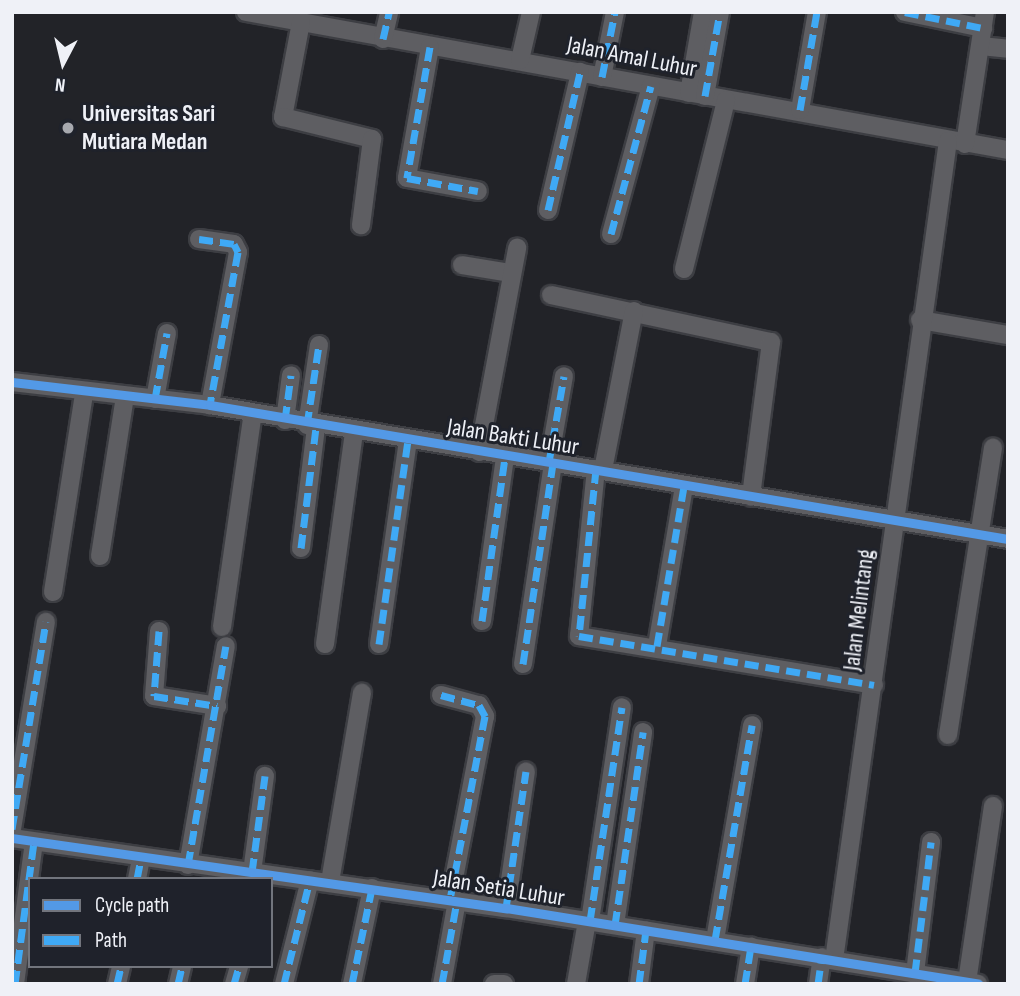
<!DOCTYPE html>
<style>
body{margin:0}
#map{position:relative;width:1020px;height:996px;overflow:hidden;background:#222328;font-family:"Sofia Sans Condensed",sans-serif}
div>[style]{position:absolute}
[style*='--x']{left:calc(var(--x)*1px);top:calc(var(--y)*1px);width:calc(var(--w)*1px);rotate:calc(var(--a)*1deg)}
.roads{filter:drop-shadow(2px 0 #3d3e43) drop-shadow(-2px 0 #3d3e43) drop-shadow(0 2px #3d3e43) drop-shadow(0 -2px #3d3e43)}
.street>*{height:18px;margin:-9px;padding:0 9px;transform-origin:9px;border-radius:9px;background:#5e5e62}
.quiet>*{height:7px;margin-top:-3.5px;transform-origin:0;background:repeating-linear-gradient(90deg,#3fa9f5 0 14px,transparent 0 21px)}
.cycleway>*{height:9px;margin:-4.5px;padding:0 4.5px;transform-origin:4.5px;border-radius:4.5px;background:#5399e6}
.dots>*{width:19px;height:19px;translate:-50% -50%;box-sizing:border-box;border:4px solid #1f222b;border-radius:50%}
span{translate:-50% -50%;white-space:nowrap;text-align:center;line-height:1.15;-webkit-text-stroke:6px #1f222b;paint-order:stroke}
.street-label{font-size:24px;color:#eff1f7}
.poi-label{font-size:24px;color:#eff1f7;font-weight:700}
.left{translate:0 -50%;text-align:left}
.frame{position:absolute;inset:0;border:14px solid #eff1f7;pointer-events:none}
.legend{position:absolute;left:28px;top:877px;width:245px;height:91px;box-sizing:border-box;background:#1f222b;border:2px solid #72757d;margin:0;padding:9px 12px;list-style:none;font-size:21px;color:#eff1f7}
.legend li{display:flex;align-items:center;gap:14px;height:35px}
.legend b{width:35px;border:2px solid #72757d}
.north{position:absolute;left:28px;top:28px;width:70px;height:70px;-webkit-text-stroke:5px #1f222b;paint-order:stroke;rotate:187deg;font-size:19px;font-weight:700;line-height:28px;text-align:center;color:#eff1f7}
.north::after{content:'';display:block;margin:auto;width:24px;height:32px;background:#eff1f7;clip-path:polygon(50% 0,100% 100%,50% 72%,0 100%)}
</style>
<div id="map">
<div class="roads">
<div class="street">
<div style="--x:246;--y:12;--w:774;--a:10.27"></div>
<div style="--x:905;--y:12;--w:80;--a:11.6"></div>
<div style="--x:301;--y:22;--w:97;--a:100.7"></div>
<div style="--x:283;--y:117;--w:92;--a:13.9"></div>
<div style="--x:372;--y:139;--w:87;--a:97.3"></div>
<div style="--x:383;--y:39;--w:28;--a:-77"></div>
<div style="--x:981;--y:46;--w:27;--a:6"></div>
<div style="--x:430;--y:47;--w:133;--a:100"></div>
<div style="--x:407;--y:178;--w:72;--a:10.4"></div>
<div style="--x:520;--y:60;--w:49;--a:-77.1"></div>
<div style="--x:602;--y:77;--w:66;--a:-78.7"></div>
<div style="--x:689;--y:93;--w:82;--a:-80.2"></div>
<div style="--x:705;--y:96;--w:85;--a:-79.9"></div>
<div style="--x:800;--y:110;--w:99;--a:-80.2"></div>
<div style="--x:965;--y:144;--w:134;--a:-81.4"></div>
<div style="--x:548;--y:210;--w:142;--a:-76.9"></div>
<div style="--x:611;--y:234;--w:153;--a:-74.9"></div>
<div style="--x:199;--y:239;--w:35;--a:8"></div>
<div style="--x:234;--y:244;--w:9;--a:63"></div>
<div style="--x:238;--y:252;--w:156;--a:100.4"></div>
<div style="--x:462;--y:265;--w:50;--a:9.3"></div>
<div style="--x:684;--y:269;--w:174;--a:-76"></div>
<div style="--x:551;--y:295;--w:225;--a:12.1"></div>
<div style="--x:771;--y:342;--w:156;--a:97.4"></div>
<div style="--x:920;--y:320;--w:89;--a:9.7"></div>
<div style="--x:12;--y:382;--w:199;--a:6.6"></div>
<div style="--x:210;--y:405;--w:809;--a:9.53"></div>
<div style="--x:155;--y:399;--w:67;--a:-79.7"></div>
<div style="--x:285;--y:420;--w:45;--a:-82.4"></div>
<div style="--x:307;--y:425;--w:81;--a:-81.5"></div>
<div style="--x:479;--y:452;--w:208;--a:-79.4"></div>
<div style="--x:549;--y:462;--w:87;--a:-80.1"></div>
<div style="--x:596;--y:469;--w:168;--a:95.8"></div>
<div style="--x:579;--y:636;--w:299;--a:9.4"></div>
<div style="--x:603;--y:470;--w:162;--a:-79"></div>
<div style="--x:301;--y:548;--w:122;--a:-82.9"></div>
<div style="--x:100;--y:556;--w:162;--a:-81.1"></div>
<div style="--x:53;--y:592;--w:200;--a:-81.1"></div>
<div style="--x:482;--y:621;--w:166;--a:-82"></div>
<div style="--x:222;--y:627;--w:216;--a:-81.8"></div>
<div style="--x:159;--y:631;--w:65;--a:94.4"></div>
<div style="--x:154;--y:696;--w:64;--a:9"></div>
<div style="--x:325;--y:644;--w:214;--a:-82.2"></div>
<div style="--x:379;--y:644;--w:206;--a:-81.9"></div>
<div style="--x:657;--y:646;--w:162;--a:-80.4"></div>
<div style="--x:523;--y:664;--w:203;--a:-81.5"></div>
<div style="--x:441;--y:695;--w:39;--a:15"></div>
<div style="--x:479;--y:705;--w:13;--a:61"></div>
<div style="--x:485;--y:716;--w:186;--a:100.8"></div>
<div style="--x:948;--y:735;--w:291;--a:-81.1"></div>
<div style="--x:12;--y:829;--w:210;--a:-80.7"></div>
<div style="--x:12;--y:838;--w:499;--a:8.1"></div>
<div style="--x:506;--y:908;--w:478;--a:9.1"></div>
<div style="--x:188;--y:865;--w:222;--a:-80.2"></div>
<div style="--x:252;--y:872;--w:97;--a:-82.3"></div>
<div style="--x:137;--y:879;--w:21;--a:-79"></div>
<div style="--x:330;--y:882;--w:192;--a:-80.4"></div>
<div style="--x:506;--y:908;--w:138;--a:-81.7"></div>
<div style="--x:590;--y:921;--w:216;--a:-81.5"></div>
<div style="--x:615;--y:925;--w:195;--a:-81.7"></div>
<div style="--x:715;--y:940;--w:218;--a:-80.2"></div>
<div style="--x:834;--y:960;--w:827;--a:-82.08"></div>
<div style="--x:915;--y:973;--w:132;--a:-83"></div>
<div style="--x:967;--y:982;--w:178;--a:-81.6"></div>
<div style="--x:15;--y:984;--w:143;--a:-82.4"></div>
<div style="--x:117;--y:984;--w:18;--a:-77"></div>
<div style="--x:178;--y:984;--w:18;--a:-77"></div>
<div style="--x:234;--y:984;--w:19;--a:-74"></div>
<div style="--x:284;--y:984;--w:107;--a:-76"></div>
<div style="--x:352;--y:984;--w:98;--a:-78.2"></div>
<div style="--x:442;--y:984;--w:84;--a:-79.8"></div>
<div style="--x:494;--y:984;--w:10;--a:0"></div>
<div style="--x:576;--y:984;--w:64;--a:-80.1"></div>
<div style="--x:639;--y:984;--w:54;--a:-82.6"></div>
<div style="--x:745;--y:984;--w:38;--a:-81"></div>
<div style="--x:818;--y:984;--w:27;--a:-82"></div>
</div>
</div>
<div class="quiet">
<div style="--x:905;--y:12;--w:80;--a:11.6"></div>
<div style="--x:383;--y:39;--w:28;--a:-77"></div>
<div style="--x:430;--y:47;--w:133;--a:100"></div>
<div style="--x:407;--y:178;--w:72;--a:10.4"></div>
<div style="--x:602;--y:77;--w:66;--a:-78.7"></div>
<div style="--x:705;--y:96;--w:85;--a:-79.9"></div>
<div style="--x:800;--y:110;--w:99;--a:-80.2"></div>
<div style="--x:548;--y:210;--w:142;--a:-76.9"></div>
<div style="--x:611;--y:234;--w:153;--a:-74.9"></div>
<div style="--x:199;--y:239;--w:35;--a:8"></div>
<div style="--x:234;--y:244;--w:9;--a:63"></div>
<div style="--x:238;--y:252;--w:156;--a:100.4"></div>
<div style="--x:155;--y:399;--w:67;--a:-79.7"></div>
<div style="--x:285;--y:420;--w:45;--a:-82.4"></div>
<div style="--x:307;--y:425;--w:81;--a:-81.5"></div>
<div style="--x:549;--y:462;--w:87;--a:-80.1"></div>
<div style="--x:596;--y:469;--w:168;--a:95.8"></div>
<div style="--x:579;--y:636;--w:299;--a:9.4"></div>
<div style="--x:301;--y:548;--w:122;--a:-82.9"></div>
<div style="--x:482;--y:621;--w:166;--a:-82"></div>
<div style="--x:159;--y:631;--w:65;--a:94.4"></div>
<div style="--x:154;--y:696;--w:64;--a:9"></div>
<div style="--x:379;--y:644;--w:206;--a:-81.9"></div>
<div style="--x:657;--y:646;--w:162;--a:-80.4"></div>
<div style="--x:523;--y:664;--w:203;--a:-81.5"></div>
<div style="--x:441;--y:695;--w:39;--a:15"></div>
<div style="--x:479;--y:705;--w:13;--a:61"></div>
<div style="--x:485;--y:716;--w:186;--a:100.8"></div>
<div style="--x:12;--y:829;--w:210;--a:-80.7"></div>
<div style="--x:188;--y:865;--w:222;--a:-80.2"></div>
<div style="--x:252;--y:872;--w:97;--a:-82.3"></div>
<div style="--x:137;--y:879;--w:21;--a:-79"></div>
<div style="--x:506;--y:908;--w:138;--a:-81.7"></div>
<div style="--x:590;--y:921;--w:216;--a:-81.5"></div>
<div style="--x:615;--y:925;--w:195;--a:-81.7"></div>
<div style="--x:715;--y:940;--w:218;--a:-80.2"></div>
<div style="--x:915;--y:973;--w:132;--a:-83"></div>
<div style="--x:15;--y:984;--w:143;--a:-82.4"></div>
<div style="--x:117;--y:984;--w:18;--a:-77"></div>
<div style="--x:178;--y:984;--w:18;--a:-77"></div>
<div style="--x:234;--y:984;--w:19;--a:-74"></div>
<div style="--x:284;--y:984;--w:107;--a:-76"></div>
<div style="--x:352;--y:984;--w:98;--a:-78.2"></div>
<div style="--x:442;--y:984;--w:84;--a:-79.8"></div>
<div style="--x:639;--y:984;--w:54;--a:-82.6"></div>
<div style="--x:745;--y:984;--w:38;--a:-81"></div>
<div style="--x:818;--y:984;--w:27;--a:-82"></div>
</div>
<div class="cycleway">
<div style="--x:12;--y:382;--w:199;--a:6.6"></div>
<div style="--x:210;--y:405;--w:809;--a:9.53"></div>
<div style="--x:12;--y:838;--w:499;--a:8.1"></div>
<div style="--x:506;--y:908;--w:478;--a:9.1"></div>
</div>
<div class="dots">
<div style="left:68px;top:128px;background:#a7a9af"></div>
</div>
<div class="street-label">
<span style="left:632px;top:57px;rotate:11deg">Jalan Amal Luhur</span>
<span style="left:513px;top:437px;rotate:9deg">Jalan Bakti Luhur</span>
<span style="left:859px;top:610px;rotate:-83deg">Jalan Melintang</span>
<span style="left:499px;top:888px;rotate:9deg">Jalan Setia Luhur</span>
</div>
<div class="poi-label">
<span class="left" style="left:82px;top:128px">Universitas Sari<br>Mutiara Medan</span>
</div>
<div class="frame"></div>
<ul class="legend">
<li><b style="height:9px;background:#5399e6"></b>Cycle path</li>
<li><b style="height:9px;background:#3fa9f5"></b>Path</li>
</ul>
<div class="north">N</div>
</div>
